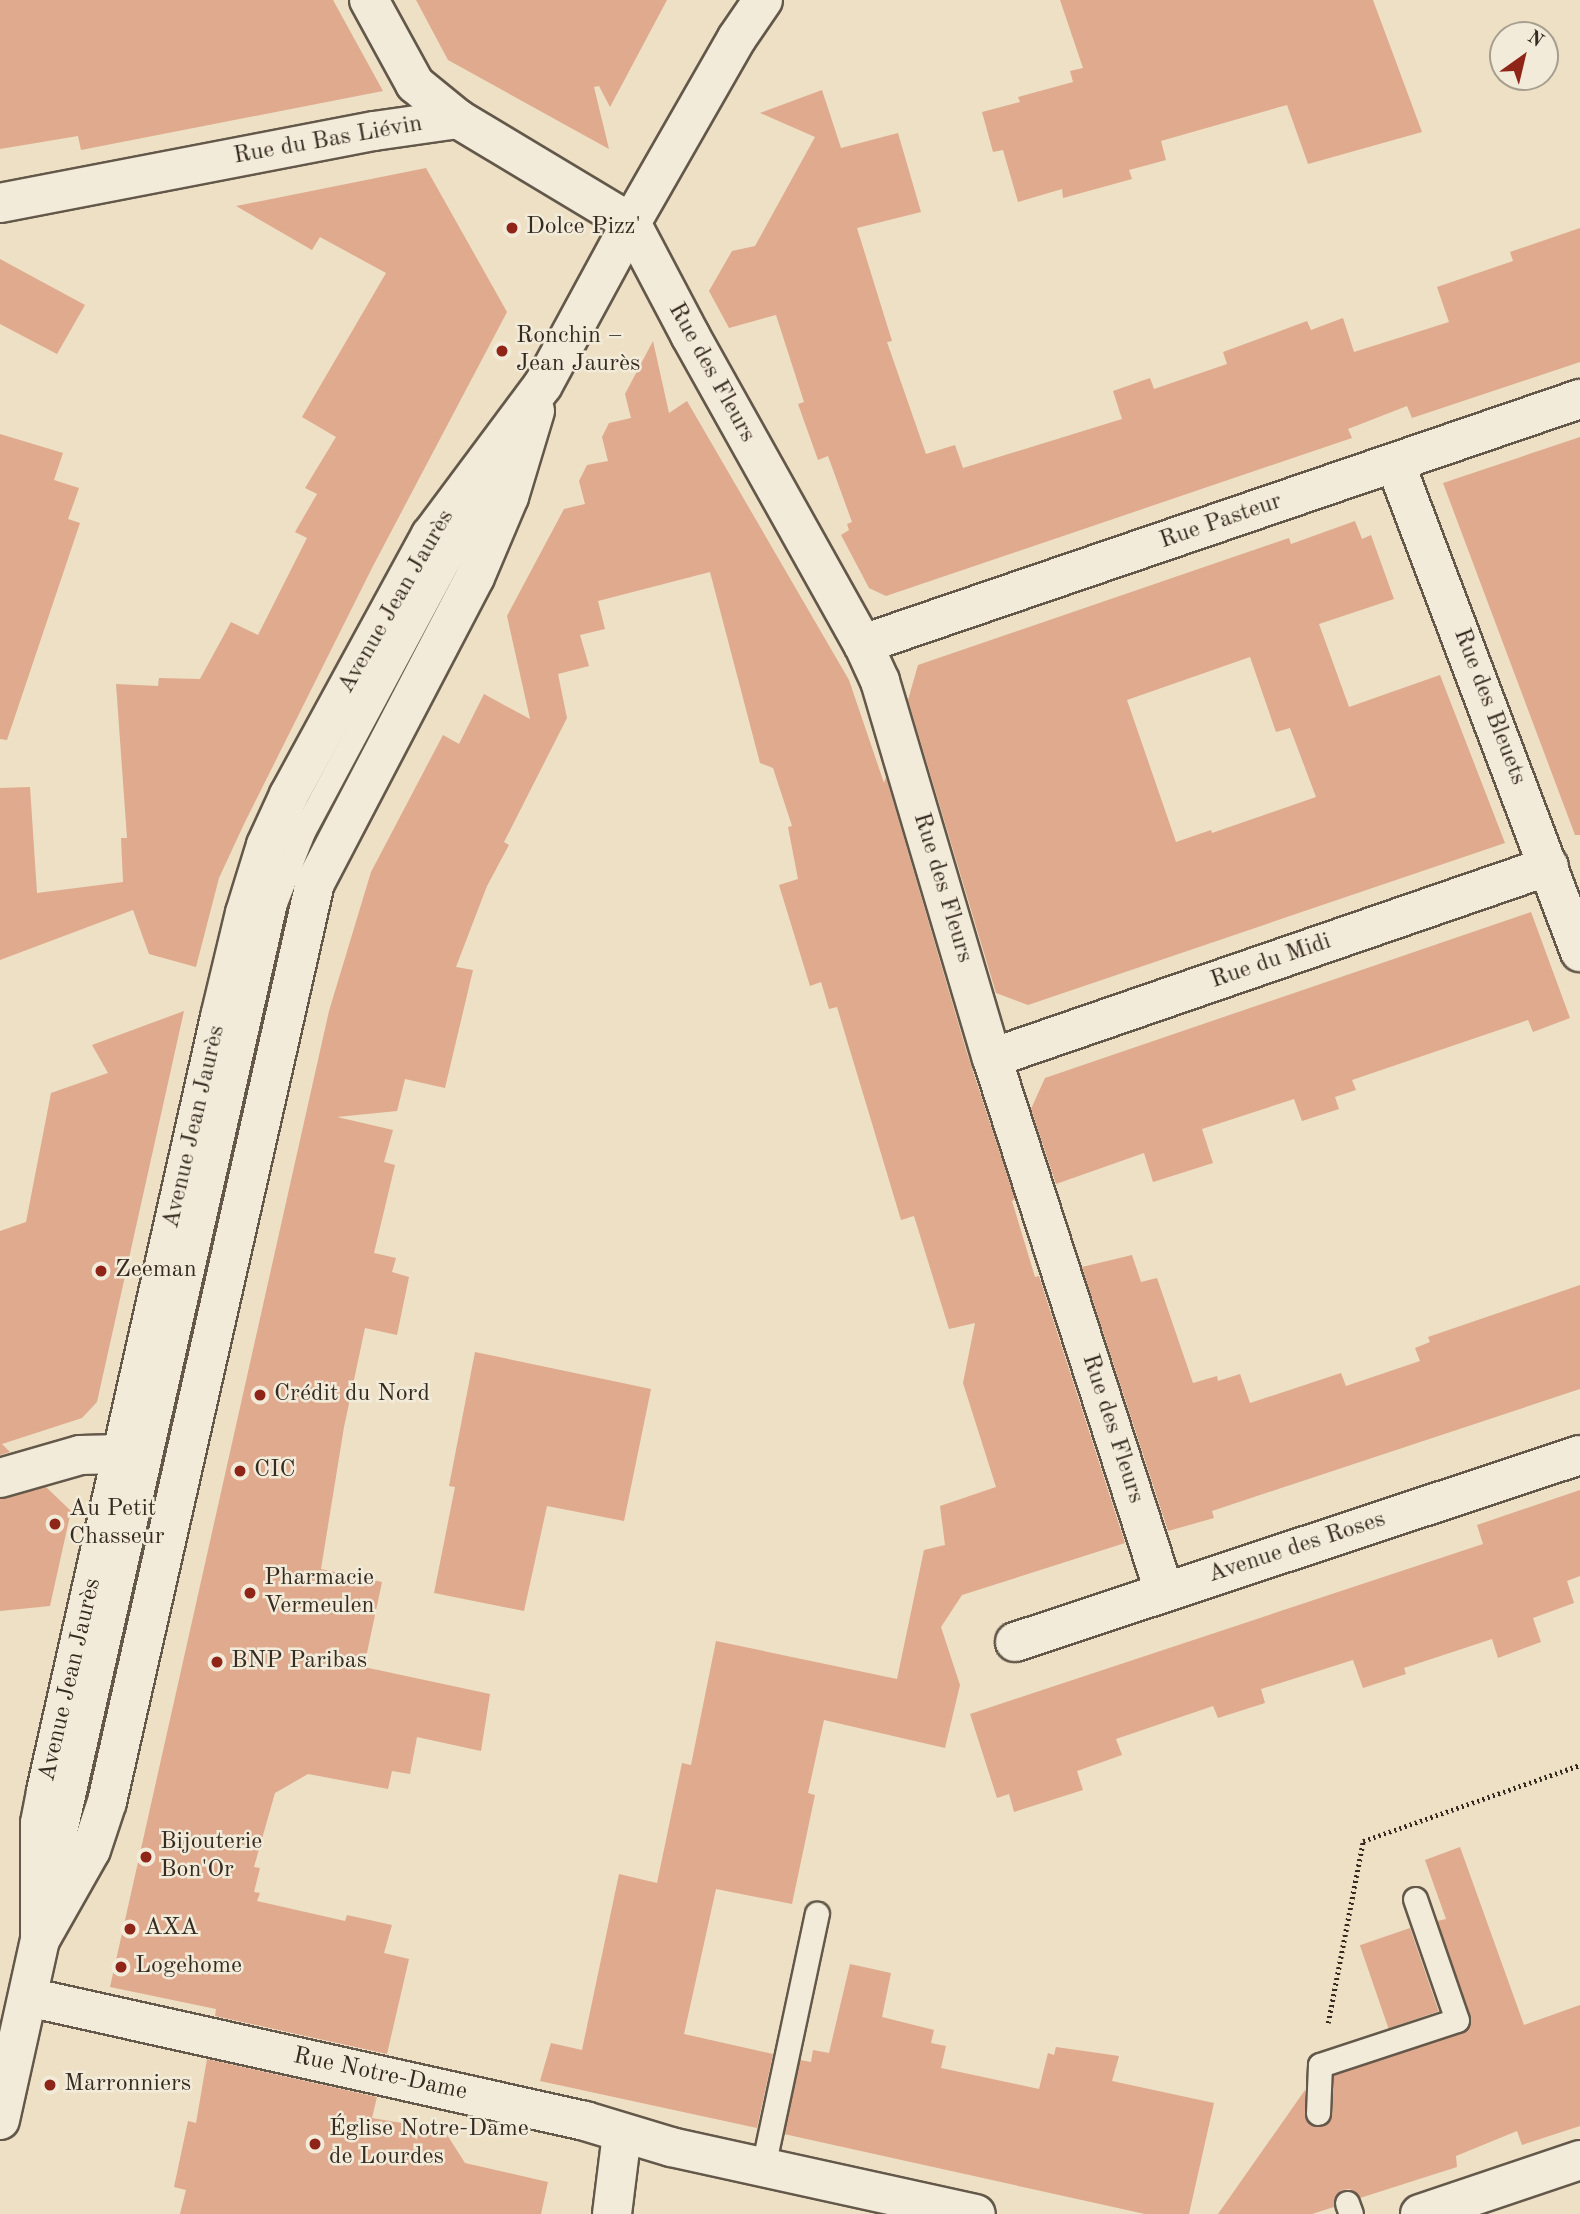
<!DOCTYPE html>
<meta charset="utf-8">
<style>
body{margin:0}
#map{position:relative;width:1580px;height:2214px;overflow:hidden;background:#ede0c5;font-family:"Old Standard TT",serif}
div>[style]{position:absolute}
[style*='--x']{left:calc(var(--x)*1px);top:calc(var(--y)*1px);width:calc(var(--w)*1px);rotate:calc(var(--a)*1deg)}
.building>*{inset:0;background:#dfaa8d;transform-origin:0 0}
.path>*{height:4.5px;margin-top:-2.25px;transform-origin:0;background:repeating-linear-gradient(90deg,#352b21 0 2px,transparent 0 5.5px)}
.roads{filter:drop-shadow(2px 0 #63584a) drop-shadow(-2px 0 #63584a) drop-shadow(0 2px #63584a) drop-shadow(0 -2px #63584a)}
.lane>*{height:23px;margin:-11.5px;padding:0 11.5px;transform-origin:11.5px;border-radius:11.5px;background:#f3ebd9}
.street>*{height:38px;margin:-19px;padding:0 19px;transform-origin:19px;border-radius:19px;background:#f3ebd9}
.secondary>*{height:38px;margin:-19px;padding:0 19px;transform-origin:19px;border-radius:19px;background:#f3ebd9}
.dots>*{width:19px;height:19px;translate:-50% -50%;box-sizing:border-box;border:4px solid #f3ebd9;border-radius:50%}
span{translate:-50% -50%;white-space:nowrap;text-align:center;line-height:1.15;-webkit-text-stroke:5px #f3ebd9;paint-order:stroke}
.street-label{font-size:24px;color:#352b21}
.poi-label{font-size:24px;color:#352b21}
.left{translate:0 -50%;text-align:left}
.north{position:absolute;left:1489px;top:21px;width:70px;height:70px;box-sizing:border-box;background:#f3ebd9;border:2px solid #a79e8f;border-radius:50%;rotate:34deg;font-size:19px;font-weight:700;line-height:28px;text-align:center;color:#352b21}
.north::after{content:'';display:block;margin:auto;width:24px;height:32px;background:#8f2418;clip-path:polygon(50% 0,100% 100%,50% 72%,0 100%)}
</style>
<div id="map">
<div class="building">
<div style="clip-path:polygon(0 0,333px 0,383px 91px,81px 150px,78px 136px,0 149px)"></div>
<div style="clip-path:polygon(416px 0,667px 0,610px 107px,599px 86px,594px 87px,609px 149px,448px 60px)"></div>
<div style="clip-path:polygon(1060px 0,1373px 0,1422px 132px,1308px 164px,1287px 105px,1161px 141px,1166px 160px,1129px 170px,1132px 179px,1063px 198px,1062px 189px,1018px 202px,1003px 150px,993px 152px,982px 112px,1020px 102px,1018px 97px,1073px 82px,1070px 71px,1083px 68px)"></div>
<div style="clip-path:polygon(822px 90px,841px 148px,898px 133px,921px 212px,857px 228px,892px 341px,887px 342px,926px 454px,955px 445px,963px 468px,1122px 419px,1113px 391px,1150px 378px,1154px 389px,1227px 364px,1223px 352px,1307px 321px,1311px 330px,1343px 318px,1354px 352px,1449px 322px,1437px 287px,1513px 261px,1510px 252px,1580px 228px,1580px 362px,1412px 418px,1407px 406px,1348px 429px,1352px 438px,886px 596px,869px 588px,841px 535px,849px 530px,847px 524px,852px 522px,828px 456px,818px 460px,798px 404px,804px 402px,776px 315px,729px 328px,709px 291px,732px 251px,755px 246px,815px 137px,760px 113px)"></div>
<div style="clip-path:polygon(426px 168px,507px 312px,373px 566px,244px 824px,219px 878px,196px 967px,149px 954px,133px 910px,0 960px,0 788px,30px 787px,37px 893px,123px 882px,121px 838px,127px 838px,116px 684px,158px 686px,159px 678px,200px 679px,231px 622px,258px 635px,307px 538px,295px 532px,317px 494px,305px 488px,336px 437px,302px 417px,386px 273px,320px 237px,312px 250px,236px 206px)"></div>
<div style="clip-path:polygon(0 259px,85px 305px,57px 354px,0 324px)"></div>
<div style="clip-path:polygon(653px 341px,669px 413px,687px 401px,849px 680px,884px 783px,886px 777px,967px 1053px,1015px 1199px,1012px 1201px,1035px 1277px,1039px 1276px,1125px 1543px,962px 1595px,941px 1627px,960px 1685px,945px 1748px,824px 1720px,808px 1793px,815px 1795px,792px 1904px,716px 1889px,684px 2034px,773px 2054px,757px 2128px,540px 2081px,551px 2043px,582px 2050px,619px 1874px,657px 1883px,682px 1763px,691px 1765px,716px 1641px,897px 1679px,924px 1550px,945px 1545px,940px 1506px,996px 1487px,963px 1383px,975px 1323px,949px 1329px,914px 1216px,901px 1220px,837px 1007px,829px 1009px,821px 982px,810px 986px,779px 885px,798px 879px,788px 827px,792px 826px,773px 768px,760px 763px,710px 572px,598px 601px,605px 629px,580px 635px,589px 666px,558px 674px,567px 718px,504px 842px,509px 845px,487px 886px,456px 967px,473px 970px,445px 1088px,405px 1079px,397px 1111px,337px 1117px,393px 1130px,384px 1162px,395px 1165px,374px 1253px,396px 1258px,392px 1272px,409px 1277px,397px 1335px,365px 1328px,344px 1427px,321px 1569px,382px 1582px,364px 1667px,490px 1694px,481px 1751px,417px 1737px,410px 1774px,392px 1771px,388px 1789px,308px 1774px,275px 1793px,254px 1867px,260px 1868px,254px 1892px,260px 1893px,257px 1901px,345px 1921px,347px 1915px,392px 1925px,384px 1953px,409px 1959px,387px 2054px,215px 2016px,216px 2009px,110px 1987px,329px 1011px,371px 872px,443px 735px,459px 744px,484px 694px,530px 719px,507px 616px,564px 509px,585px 504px,579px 481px,587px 465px,608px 461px,602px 437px,609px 423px,631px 418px,625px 394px)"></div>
<div style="clip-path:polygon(0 434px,63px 453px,54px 480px,79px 488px,68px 519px,80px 523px,7px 740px,0 739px)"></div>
<div style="clip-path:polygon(1580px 437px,1580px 835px,1575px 835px,1443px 483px)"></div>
<div style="clip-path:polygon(evenodd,1355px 521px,1362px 539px,1371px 535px,1394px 599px,1319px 624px,1349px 707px,1440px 675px,1505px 843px,1028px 1005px,996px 993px,908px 700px,918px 665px,1289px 538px,1291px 544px,1355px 521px,1250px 657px,1276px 732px,1290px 728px,1316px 797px,1212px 833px,1211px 830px,1176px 842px,1127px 700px,1250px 657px)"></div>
<div style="clip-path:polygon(1531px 912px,1570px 1018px,1533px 1032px,1528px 1020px,1352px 1080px,1356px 1090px,1335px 1097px,1339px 1109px,1302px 1121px,1294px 1099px,1202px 1129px,1213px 1163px,1153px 1182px,1144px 1153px,1056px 1184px,1031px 1109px,1045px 1078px)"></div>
<div style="clip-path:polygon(184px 1011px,97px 1402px,82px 1418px,2px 1444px,10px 1452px,0 1455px,0 1231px,26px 1222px,51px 1093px,108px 1073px,92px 1045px)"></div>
<div style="clip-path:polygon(1132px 1255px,1141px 1282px,1157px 1278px,1193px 1383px,1217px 1376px,1218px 1381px,1240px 1374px,1250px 1403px,1341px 1373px,1346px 1386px,1420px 1361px,1415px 1348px,1430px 1342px,1428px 1337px,1580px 1285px,1580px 1389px,1212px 1511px,1214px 1518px,1168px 1531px,1082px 1267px)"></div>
<div style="clip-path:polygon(475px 1352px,651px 1389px,624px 1521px,547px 1506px,524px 1611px,434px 1593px,455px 1487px,449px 1486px)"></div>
<div style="clip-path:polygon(46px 1487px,71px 1511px,50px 1606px,0 1611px,0 1499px)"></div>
<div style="clip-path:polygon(1580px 1490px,1580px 1576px,1567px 1581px,1574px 1603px,1533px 1618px,1541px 1642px,1498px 1658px,1492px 1639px,1404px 1668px,1406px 1674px,1363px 1688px,1353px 1660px,1261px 1689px,1265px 1703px,1218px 1718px,1213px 1706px,1116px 1739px,1122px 1755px,1077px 1771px,1083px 1790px,1014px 1812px,1009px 1794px,997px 1798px,970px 1714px,1483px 1544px,1477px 1525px)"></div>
<div style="clip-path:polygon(1460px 1847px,1524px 2025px,1580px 2005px,1580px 2126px,1522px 2145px,1517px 2131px,1456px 2156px,1457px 2167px,1360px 2198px,1350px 2189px,1342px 2190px,1336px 2195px,1334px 2207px,1312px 2214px,1218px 2214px,1305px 2090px,1306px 2120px,1311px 2125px,1324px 2126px,1332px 2114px,1334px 2075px,1468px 2029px,1470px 2015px,1437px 1921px,1446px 1919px,1425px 1860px)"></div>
<div style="left:1410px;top:1928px;width:88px;height:53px;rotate:71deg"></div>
<div style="clip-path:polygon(850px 1964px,891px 1973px,882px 2017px,934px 2030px,931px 2043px,946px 2046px,941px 2068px,1039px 2089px,1048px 2053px,1054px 2055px,1056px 2047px,1119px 2056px,1112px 2081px,1214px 2103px,1189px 2214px,1145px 2214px,784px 2134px,800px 2060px,811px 2062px,813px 2050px,829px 2053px)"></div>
<div style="clip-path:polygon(207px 2059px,377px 2097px,372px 2118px,444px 2130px,465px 2163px,548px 2182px,541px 2214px,180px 2214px,186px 2190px,174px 2187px,188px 2121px,196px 2123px)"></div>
</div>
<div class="path">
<div style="--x:1328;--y:2023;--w:185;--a:-79.1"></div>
<div style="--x:1363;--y:1841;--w:230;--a:-19.3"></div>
</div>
<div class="roads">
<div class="lane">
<div style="--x:53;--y:1884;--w:1006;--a:-77.25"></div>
<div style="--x:275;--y:903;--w:76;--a:-68.5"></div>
<div style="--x:303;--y:832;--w:406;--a:-61.8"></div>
<div style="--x:1318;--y:2113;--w:48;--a:-87.6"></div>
<div style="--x:1320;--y:2065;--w:144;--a:-18.2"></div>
<div style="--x:1457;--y:2020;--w:128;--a:-109.1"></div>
<div style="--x:763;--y:2167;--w:259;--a:-78"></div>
<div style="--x:1347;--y:2203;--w:12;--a:70"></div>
</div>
<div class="street">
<div style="--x:369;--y:0;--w:96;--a:61.3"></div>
<div style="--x:415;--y:84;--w:55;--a:39.1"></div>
<div style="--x:0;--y:203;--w:381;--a:-10.9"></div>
<div style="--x:374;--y:131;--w:85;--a:-8.1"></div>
<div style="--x:458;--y:119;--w:202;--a:31"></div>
<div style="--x:631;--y:223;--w:127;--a:62.2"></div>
<div style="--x:690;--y:335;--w:354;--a:60.8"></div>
<div style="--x:863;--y:644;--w:41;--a:65.3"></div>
<div style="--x:880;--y:681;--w:393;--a:73.5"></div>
<div style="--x:992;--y:1058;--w:560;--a:72.12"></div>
<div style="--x:1395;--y:463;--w:523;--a:69.28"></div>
<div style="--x:863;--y:644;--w:758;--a:-18.87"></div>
<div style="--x:992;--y:1058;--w:589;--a:-19.02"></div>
<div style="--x:0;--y:1478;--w:83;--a:-16"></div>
<div style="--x:80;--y:1455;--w:41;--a:-1.4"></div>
<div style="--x:1015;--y:1642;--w:595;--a:-18.31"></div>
<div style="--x:28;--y:1997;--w:571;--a:12.55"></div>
<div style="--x:585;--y:2121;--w:90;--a:16.8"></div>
<div style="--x:671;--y:2147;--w:312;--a:12.4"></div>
<div style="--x:612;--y:2214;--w:81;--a:-82.9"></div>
<div style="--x:1420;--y:2214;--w:169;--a:-18.6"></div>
</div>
<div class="secondary">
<div style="--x:40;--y:1940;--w:103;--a:-60.5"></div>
<div style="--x:91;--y:1850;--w:51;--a:-71.6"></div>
<div style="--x:107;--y:1802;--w:942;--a:-77.25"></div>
<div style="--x:315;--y:883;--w:345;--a:-62.4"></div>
<div style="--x:475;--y:577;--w:87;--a:-67"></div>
<div style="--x:509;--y:497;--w:90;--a:-73.2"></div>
<div style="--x:0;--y:2120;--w:184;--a:-77.5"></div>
<div style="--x:40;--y:1940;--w:117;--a:-90"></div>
<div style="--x:40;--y:1823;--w:33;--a:-79"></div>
<div style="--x:46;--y:1791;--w:793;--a:-77.33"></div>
<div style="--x:220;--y:1017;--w:107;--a:-76.5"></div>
<div style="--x:245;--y:913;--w:71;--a:-72.8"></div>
<div style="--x:266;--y:845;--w:55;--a:-65.3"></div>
<div style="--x:289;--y:795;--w:296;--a:-61.4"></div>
<div style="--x:431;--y:535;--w:187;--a:-53.3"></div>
<div style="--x:543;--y:385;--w:184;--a:-61.5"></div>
<div style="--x:631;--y:223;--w:213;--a:-60.2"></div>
<div style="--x:737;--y:38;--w:46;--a:-55.6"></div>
</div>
</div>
<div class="dots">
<div style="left:512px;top:228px;background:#8f2418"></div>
<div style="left:502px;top:351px;background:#8f2418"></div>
<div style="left:101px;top:1271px;background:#8f2418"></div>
<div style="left:260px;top:1395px;background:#8f2418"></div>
<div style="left:240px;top:1471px;background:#8f2418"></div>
<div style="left:55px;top:1524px;background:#8f2418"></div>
<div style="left:250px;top:1593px;background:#8f2418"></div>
<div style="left:217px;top:1662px;background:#8f2418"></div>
<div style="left:146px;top:1857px;background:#8f2418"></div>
<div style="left:130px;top:1929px;background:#8f2418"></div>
<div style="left:121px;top:1967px;background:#8f2418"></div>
<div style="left:50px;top:2085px;background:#8f2418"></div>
<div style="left:315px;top:2144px;background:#8f2418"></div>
</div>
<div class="street-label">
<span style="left:328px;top:141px;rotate:-10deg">Rue du Bas Liévin</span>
<span style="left:711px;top:373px;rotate:61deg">Rue des Fleurs</span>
<span style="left:1221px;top:522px;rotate:-19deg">Rue Pasteur</span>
<span style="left:397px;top:602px;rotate:-60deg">Avenue Jean Jaurès</span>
<span style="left:1489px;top:707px;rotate:69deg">Rue des Bleuets</span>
<span style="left:942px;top:888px;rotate:73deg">Rue des Fleurs</span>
<span style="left:1271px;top:962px;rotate:-19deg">Rue du Midi</span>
<span style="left:195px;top:1127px;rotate:-77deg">Avenue Jean Jaurès</span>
<span style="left:1112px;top:1429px;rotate:72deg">Rue des Fleurs</span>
<span style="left:1297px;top:1548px;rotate:-18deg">Avenue des Roses</span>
<span style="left:71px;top:1680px;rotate:-77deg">Avenue Jean Jaurès</span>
<span style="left:380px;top:2075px;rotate:12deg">Rue Notre-Dame</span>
</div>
<div class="poi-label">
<span class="left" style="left:526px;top:228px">Dolce Pizz'</span>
<span class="left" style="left:516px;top:351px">Ronchin –<br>Jean Jaurès</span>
<span class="left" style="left:115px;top:1271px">Zeeman</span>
<span class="left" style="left:274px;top:1395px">Crédit du Nord</span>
<span class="left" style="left:254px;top:1471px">CIC</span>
<span class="left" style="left:69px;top:1524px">Au Petit<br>Chasseur</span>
<span class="left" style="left:264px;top:1593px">Pharmacie<br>Vermeulen</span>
<span class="left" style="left:231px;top:1662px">BNP Paribas</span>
<span class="left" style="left:160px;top:1857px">Bijouterie<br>Bon'Or</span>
<span class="left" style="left:144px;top:1929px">AXA</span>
<span class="left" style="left:135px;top:1967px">Logehome</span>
<span class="left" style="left:64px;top:2085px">Marronniers</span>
<span class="left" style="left:329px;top:2144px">Église Notre-Dame<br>de Lourdes</span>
</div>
<div class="north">N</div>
</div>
